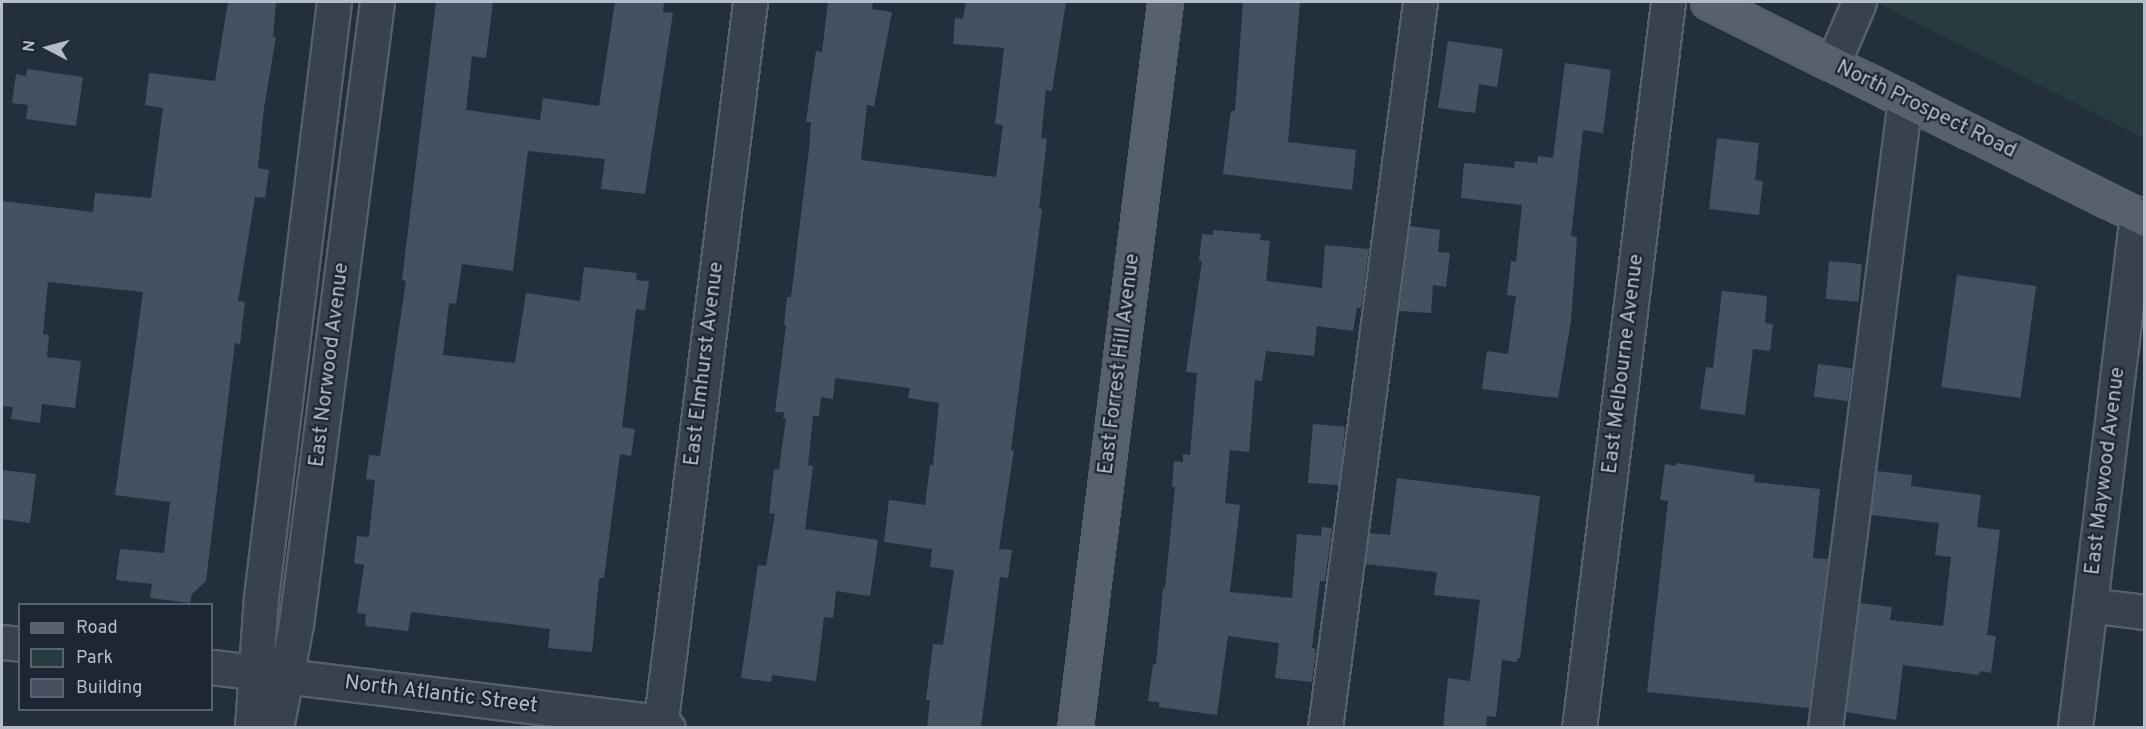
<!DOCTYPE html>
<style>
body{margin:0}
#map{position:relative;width:2146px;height:729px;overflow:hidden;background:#242f3e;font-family:Overpass,sans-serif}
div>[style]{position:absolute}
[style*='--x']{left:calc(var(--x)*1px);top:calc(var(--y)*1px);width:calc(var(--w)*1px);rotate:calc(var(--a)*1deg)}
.green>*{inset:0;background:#263c3f}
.building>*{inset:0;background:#455162;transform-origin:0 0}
.roads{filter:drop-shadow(2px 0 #565f6c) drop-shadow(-2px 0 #565f6c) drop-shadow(0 2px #565f6c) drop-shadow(0 -2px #565f6c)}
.minor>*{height:33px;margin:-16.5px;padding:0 16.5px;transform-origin:16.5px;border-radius:16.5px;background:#38414e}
.major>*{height:33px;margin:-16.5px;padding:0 16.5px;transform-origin:16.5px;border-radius:16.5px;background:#56606e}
span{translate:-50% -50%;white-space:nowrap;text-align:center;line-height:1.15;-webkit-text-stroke:4.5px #1d2633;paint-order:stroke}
.street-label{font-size:21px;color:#b4bcc9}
.frame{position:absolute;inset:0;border:3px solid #b4bcc9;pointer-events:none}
.legend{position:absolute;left:18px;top:603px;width:195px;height:108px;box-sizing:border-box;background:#1d2633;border:2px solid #59626f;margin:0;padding:8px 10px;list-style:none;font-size:18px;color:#b4bcc9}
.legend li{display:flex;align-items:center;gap:12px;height:30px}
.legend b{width:30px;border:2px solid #59626f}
.north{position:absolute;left:18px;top:18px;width:60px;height:60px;-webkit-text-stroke:4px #1d2633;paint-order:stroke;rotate:276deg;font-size:16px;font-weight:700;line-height:24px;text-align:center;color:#b4bcc9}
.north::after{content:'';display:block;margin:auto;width:21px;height:27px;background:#b4bcc9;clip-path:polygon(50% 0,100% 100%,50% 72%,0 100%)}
</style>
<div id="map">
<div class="green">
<div style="clip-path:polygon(1876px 2px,2144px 2px,2144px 138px)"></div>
</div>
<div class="building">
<div style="clip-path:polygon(228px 2px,276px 2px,273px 37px,276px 37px,264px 108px,258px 168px,269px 170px,265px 198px,255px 197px,238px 301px,245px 302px,240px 344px,235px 343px,206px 581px,192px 594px,190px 603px,150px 598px,152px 584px,116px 580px,120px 549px,164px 553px,170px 502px,115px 495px,143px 292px,48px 282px,43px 334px,49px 335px,47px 357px,81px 361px,75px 408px,42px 404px,40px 423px,11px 419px,13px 407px,2px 406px,2px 201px,93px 212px,95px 193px,151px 198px,163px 108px,145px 105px,149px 73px,215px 81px)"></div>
<div style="clip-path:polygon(436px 2px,493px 2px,486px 58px,472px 56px,466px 110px,540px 120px,543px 98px,599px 106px,615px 2px,664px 2px,663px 12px,673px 13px,645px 194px,601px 189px,605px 159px,528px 151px,513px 271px,462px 264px,456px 304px,449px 303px,443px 355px,515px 363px,526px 293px,580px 301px,584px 267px,637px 273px,636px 280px,649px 281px,645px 310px,636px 309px,622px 427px,635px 429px,631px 456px,620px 454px,604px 578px,599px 578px,592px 652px,548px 648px,550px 629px,411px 612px,408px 631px,365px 626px,366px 614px,357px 613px,364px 565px,354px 563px,357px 536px,369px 537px,375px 480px,366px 479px,369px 455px,380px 456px,406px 281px,402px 280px)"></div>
<div style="clip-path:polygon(828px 2px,873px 2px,872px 9px,892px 12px,874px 106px,867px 105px,861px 160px,996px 177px,1003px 125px,995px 124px,1004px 48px,953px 44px,955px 18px,963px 19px,966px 2px,1066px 2px,1052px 91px,1046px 90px,1041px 138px,1047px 139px,1039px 209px,1042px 209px,1011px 450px,1014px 450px,999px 549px,1012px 550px,1008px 578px,1000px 577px,981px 728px,927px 728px,930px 700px,926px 700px,933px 644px,943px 645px,954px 570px,930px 567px,932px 549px,884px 542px,889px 500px,925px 505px,930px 465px,933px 465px,939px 403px,908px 398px,910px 388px,835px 378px,833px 399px,821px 397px,819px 416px,813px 416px,808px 465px,813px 466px,805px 529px,878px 540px,870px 596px,836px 591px,833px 618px,824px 617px,816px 681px,772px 675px,771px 682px,741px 678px,758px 565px,766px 566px,775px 514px,769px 513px,774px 469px,779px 470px,786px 418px,783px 418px,784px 412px,775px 412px,786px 325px,784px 325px,787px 297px,791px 297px,809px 149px,811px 122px,806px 122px,816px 51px,822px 52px)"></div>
<div style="clip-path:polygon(1243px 2px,1300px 2px,1288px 142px,1356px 150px,1352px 190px,1223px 174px,1231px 111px,1235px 111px)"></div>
<div style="clip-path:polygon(1448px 41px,1503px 49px,1497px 87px,1479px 84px,1475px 113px,1438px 108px)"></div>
<div style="clip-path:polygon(1565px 63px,1611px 70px,1603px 133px,1583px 130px,1571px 236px,1577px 237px,1571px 321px,1558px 398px,1482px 389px,1487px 351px,1508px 354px,1516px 296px,1507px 295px,1511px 261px,1516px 262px,1522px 205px,1461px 198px,1464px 163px,1514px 168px,1515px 161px,1537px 163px,1538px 156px,1553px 158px)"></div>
<div style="clip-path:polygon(27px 69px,83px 77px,76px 126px,26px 119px,28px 105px,12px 103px,16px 74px,26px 76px)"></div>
<div style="clip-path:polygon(1717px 138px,1759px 143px,1755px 180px,1763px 181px,1759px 215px,1709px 209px)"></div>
<div style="clip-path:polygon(1410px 226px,1440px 230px,1438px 252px,1450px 253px,1446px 287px,1433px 285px,1431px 313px,1399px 311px)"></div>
<div style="clip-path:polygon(1213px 230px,1261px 234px,1260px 240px,1270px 241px,1266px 281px,1322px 288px,1325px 245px,1369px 249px,1361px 308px,1357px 308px,1353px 331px,1317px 326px,1314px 356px,1266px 351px,1262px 381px,1255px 380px,1249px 452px,1230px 450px,1225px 503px,1240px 505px,1230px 592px,1292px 598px,1297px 534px,1321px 536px,1322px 527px,1332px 528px,1325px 581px,1320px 581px,1312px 648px,1316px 649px,1312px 682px,1275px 678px,1279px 643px,1228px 636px,1217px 715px,1159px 707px,1159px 702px,1148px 701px,1153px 664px,1156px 664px,1163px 588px,1165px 589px,1175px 487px,1172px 487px,1174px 461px,1183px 462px,1183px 454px,1190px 455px,1197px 373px,1186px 372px,1202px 261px,1199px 261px,1202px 234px,1213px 235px)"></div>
<div style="left:1829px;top:261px;width:33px;height:38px;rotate:5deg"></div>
<div style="left:1957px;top:275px;width:80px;height:113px;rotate:8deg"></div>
<div style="clip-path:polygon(1722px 291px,1767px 296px,1765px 323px,1773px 324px,1770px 351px,1753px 349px,1745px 415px,1700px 409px,1706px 367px,1713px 368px)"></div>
<div style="left:1818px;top:364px;width:34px;height:33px;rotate:7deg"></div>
<div style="left:1313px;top:424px;width:32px;height:59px;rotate:5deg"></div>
<div style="clip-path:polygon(1676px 463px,1755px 475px,1754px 482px,1820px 489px,1813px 558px,1828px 559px,1809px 708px,1647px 692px,1668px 501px,1660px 500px,1665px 464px,1676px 466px)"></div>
<div style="clip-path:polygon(2px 470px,36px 474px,30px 523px,2px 519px)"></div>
<div style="clip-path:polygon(1877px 471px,1912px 475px,1911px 486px,1981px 495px,1977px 527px,2000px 530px,1987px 635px,1996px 636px,1991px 673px,1980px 671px,1979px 675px,1903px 665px,1896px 720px,1846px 712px,1860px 603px,1892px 607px,1890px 620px,1943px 626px,1951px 557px,1935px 555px,1939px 523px,1871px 515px)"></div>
<div style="clip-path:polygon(1397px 478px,1540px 496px,1520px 658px,1517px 658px,1517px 662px,1502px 660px,1496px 717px,1487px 716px,1486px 728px,1443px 728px,1448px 678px,1470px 681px,1480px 600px,1434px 595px,1437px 572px,1365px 564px,1369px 533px,1390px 535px)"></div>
</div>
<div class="roads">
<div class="minor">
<div style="--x:1833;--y:63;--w:66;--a:-66.9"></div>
<div style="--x:2090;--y:605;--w:54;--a:7.4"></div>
<div style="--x:2;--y:642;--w:18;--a:6"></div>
<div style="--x:212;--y:667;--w:452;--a:7"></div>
<div style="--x:661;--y:722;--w:9;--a:41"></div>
<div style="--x:252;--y:728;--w:131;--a:-86.1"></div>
<div style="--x:261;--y:597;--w:599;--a:-83.01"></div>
<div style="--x:276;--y:728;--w:106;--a:-79.1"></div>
<div style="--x:296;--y:624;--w:627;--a:-82.58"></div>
<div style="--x:660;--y:728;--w:732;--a:-82.93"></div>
<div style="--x:1325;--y:728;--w:732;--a:-82.54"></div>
<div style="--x:1579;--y:728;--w:731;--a:-83.01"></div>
<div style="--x:1825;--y:728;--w:634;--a:-82.75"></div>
<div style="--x:2075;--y:728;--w:518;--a:-83.12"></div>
</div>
<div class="major">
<div style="--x:1708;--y:2;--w:487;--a:26.4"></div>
<div style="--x:1075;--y:728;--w:732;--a:-82.93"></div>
</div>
</div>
<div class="street-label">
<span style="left:1926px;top:110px;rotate:26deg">North Prospect Road</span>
<span style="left:705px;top:364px;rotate:-83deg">East Elmhurst Avenue</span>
<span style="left:1120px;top:364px;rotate:-83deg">East Forrest Hill Avenue</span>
<span style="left:1624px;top:364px;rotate:-83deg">East Melbourne Avenue</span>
<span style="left:330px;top:365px;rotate:-83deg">East Norwood Avenue</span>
<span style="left:2106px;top:471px;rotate:-83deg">East Maywood Avenue</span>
<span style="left:441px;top:695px;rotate:7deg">North Atlantic Street</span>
</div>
<div class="frame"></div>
<ul class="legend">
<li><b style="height:8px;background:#56606e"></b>Road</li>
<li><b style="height:16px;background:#263c3f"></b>Park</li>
<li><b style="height:16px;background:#455162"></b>Building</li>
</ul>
<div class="north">N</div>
</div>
